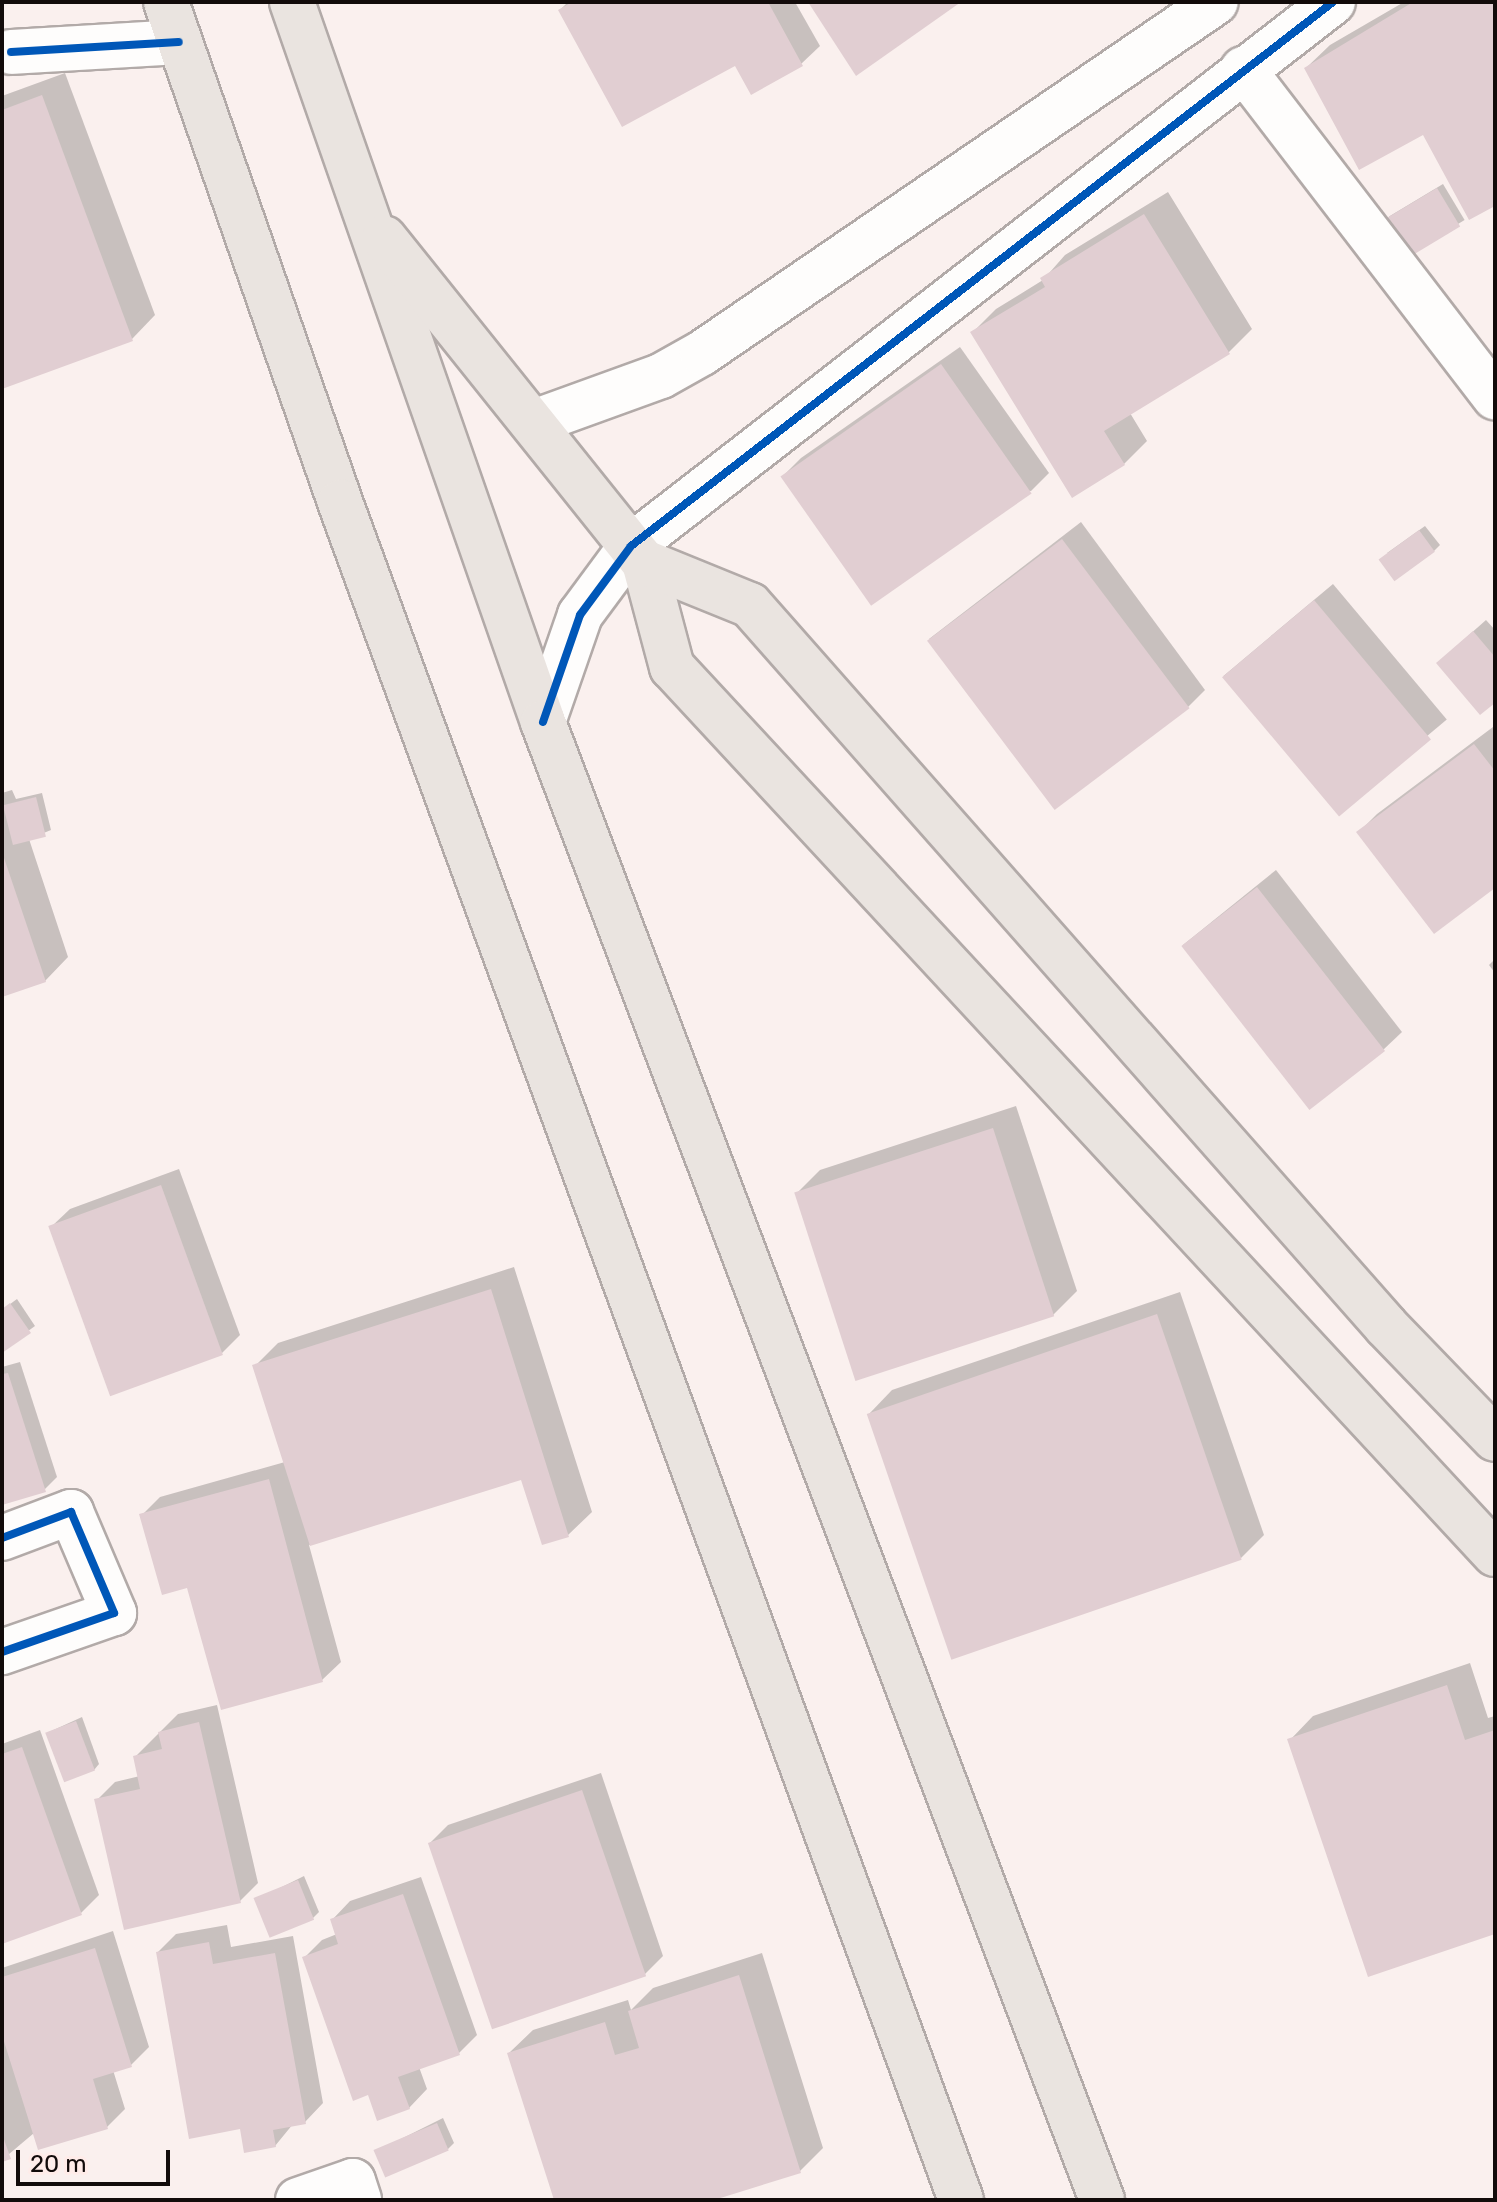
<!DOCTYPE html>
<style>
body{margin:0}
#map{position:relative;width:1497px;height:2202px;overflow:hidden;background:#faf0ee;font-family:Rubik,sans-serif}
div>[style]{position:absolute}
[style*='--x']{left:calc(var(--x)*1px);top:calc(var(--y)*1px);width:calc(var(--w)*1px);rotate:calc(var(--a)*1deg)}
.shadow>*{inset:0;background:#0003;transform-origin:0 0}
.building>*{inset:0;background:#e1ced2;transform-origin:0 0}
.roads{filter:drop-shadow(2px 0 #b2aaa8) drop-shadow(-2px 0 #b2aaa8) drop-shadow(0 2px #b2aaa8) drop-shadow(0 -2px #b2aaa8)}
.street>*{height:44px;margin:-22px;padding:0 22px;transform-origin:22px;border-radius:22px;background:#fefdfc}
.primary>*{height:44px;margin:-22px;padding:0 22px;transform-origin:22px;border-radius:22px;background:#eae4e0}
.cycleway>*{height:8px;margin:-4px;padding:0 4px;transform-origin:4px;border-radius:4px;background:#0057b8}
span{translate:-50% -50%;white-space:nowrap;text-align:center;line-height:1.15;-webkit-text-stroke:6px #ffece9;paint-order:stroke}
.frame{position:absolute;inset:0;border:4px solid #120b0a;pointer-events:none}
.scale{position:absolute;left:16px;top:2150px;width:154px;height:36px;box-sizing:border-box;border:4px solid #120b0a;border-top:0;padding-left:10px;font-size:24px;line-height:28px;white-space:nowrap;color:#120b0a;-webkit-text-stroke:6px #ffece9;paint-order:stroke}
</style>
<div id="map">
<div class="shadow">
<div style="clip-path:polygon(568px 2px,795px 2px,820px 46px,801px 64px,736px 63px,560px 10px)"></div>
<div style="clip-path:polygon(1404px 2px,1495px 2px,1495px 204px,1424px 133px,1306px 68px,1330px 45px)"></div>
<div style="clip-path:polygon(65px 73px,155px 315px,132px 339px,2px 387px,2px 96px)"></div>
<div style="left:1443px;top:184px;width:42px;height:63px;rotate:59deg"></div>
<div style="clip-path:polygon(1168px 192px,1252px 329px,1229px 352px,1130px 413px,1147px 441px,1124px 464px,973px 332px,996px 309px,1043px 280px,1065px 255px)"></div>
<div style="clip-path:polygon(960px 347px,1049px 473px,1031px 491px,783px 476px,801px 458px)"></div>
<div style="clip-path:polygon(1081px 522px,1205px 690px,1187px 708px,929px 639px)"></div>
<div style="clip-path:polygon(1425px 526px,1440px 545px,1434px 551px,1387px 553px)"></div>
<div style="left:1333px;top:584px;width:177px;height:143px;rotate:50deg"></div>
<div style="clip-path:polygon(1486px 620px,1495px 630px,1495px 700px,1451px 651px)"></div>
<div style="clip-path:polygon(1493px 727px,1495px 886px,1359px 832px,1377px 814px)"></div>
<div style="clip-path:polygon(12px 790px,16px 799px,42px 793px,51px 830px,29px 839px,68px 957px,45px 981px,2px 995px,2px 793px)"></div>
<div style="clip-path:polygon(1276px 870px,1402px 1032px,1383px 1050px,1183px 945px)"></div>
<div style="clip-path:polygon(1495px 959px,1495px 973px,1489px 965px)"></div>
<div style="clip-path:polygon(1016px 1106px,1077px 1291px,1053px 1315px,797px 1193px,820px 1170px)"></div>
<div style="clip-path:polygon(179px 1169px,240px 1335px,222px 1353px,51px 1227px,70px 1209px)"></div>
<div style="clip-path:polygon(514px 1267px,592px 1512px,568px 1535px,543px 1543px,522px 1477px,309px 1545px,341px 1662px,322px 1680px,189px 1586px,142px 1515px,160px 1497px,285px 1462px,255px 1366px,278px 1343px)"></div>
<div style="clip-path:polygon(1180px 1292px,1264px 1535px,1241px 1558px,869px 1414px,892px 1390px)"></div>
<div style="clip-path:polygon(17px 1299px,35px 1326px,2px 1350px,2px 1310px)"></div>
<div style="clip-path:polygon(20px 1362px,57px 1477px,44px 1490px,2px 1503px,2px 1367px)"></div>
<div style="clip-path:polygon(1470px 1663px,1488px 1718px,1495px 1716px,1495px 1932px,1290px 1740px,1313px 1716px)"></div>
<div style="clip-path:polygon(217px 1705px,258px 1883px,240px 1901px,97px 1800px,115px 1782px,140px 1776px,135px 1757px,178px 1714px)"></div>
<div style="clip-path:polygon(82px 1717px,99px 1764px,94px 1770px,47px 1733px)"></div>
<div style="clip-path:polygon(40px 1730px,99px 1895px,81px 1913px,2px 1942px,2px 1744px)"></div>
<div style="clip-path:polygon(601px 1773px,663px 1956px,645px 1974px,430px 1843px,448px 1825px)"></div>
<div style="clip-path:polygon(304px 1876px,319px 1912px,313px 1918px,256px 1900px)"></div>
<div style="clip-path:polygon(421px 1877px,477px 2035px,459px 2053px,419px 2067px,427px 2089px,409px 2108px,369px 2093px,304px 1958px,322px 1940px,337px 1934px,332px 1920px,350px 1901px)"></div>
<div style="clip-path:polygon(227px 1925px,231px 1947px,293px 1936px,323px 2103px,305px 2122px,293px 2124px,275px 2146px,242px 2126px,158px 1952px,176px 1934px)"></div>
<div style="clip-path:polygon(113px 1931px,149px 2047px,131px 2065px,113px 2070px,125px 2109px,107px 2127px,34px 2133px,2px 2160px,2px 1968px)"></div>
<div style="clip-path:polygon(762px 1953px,823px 2148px,800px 2171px,700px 2200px,556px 2200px,509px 2053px,533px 2030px,628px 2000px,631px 2010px,653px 1988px)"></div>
<div style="clip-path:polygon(443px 2118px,454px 2143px,448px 2149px,377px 2151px)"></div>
</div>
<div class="building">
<div style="clip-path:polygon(572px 2px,768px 2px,803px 66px,751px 95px,735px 66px,622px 127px,558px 10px)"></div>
<div style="clip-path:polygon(808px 2px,961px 2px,856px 76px)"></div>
<div style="clip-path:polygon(1413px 2px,1495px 2px,1495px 206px,1469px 220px,1423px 135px,1359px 170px,1304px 68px)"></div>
<div style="clip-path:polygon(42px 95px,133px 341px,2px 389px,2px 110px)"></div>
<div style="left:1437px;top:188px;width:45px;height:58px;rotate:59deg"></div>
<div style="clip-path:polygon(1144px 214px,1230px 354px,1104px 431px,1125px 465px,1072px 498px,970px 332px,1045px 287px,1040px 278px)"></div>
<div style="left:941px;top:364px;width:158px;height:196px;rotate:55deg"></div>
<div style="left:1419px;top:530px;width:27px;height:50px;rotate:54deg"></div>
<div style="left:1062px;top:539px;width:212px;height:169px;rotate:53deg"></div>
<div style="left:1314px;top:600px;width:182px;height:120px;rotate:50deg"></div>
<div style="clip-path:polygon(1473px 631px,1495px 657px,1495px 703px,1480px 715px,1436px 663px)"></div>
<div style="clip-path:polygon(1474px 744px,1495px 771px,1495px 888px,1434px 934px,1356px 832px)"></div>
<div style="left:36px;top:797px;width:41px;height:34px;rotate:76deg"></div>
<div style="clip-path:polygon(2px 852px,46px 982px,2px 997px)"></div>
<div style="left:1257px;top:887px;width:208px;height:96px;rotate:52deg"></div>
<div style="left:993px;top:1128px;width:198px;height:209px;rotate:72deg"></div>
<div style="left:161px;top:1185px;width:181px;height:120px;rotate:70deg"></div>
<div style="clip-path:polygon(491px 1289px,569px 1537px,542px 1545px,521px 1480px,310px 1546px,252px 1365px)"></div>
<div style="clip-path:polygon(10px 1303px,31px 1333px,2px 1353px,2px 1309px)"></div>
<div style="left:1157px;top:1314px;width:260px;height:307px;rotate:71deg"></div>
<div style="clip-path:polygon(8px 1373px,46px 1492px,2px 1505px,2px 1374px)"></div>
<div style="clip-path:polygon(269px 1479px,323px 1682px,221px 1710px,187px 1588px,162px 1595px,139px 1514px)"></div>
<div style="clip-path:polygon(1447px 1685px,1465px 1740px,1495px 1730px,1495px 1934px,1368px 1977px,1287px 1739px)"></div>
<div style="left:76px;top:1721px;width:53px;height:33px;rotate:69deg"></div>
<div style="clip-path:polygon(199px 1722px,241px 1903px,124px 1930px,94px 1799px,140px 1789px,133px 1756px,162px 1749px,158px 1732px)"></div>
<div style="clip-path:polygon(22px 1747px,82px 1915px,2px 1944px,2px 1754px)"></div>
<div style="left:582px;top:1790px;width:197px;height:163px;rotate:71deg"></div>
<div style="left:298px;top:1880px;width:43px;height:48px;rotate:68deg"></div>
<div style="clip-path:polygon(403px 1894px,460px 2055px,398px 2077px,410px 2109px,377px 2121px,368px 2095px,353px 2101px,302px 1957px,338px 1944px,330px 1919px)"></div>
<div style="clip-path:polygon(209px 1942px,213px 1964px,275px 1953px,306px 2124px,273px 2130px,276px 2147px,244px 2153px,240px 2129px,189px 2139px,156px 1952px)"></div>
<div style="clip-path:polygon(95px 1948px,132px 2067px,93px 2079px,108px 2129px,38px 2150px,2px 2035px,2px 1977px)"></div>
<div style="clip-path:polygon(739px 1975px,801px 2173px,714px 2200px,554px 2200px,507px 2053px,605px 2022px,615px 2055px,639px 2048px,628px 2011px)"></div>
<div style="left:437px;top:2123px;width:30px;height:69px;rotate:67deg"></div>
<div style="clip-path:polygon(2px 2134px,11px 2159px,2px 2162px)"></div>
</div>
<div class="roads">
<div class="street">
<div style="--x:11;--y:52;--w:168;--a:-3.4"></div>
<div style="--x:1243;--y:69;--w:414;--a:52.5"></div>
<div style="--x:534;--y:422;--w:135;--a:-19.9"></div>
<div style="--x:661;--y:376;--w:47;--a:-29.3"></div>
<div style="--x:702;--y:353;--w:622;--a:-34.33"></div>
<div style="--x:543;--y:722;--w:113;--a:-70.9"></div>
<div style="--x:580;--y:615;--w:86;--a:-53.5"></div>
<div style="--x:631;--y:546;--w:888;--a:-37.77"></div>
<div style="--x:2;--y:1538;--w:74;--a:-20.6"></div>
<div style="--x:71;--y:1512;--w:110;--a:66.9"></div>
<div style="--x:114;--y:1613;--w:119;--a:160.8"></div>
<div style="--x:298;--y:2200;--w:58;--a:-19.1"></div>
<div style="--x:353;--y:2181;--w:20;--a:72"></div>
</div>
<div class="primary">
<div style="--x:166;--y:2;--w:529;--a:70.81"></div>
<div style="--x:340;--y:502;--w:1808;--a:69.91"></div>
<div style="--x:292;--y:2;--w:762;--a:70.78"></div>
<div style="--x:543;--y:722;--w:1580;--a:69.28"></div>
<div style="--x:384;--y:238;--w:415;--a:51.3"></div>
<div style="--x:644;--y:562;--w:109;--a:75.1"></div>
<div style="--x:672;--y:667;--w:1210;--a:47.14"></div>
<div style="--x:644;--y:562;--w:114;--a:22.1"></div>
<div style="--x:750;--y:605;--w:961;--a:48.58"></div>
<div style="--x:1386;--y:1326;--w:157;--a:46"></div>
</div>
</div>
<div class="cycleway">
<div style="--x:11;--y:52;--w:168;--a:-3.4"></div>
<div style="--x:543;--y:722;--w:113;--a:-70.9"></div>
<div style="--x:580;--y:615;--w:86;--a:-53.5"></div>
<div style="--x:631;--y:546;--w:888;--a:-37.77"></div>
<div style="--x:2;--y:1538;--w:74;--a:-20.6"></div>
<div style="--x:71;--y:1512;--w:110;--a:66.9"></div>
<div style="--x:114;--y:1613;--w:119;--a:160.8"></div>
</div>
<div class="frame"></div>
<div class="scale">20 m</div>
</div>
